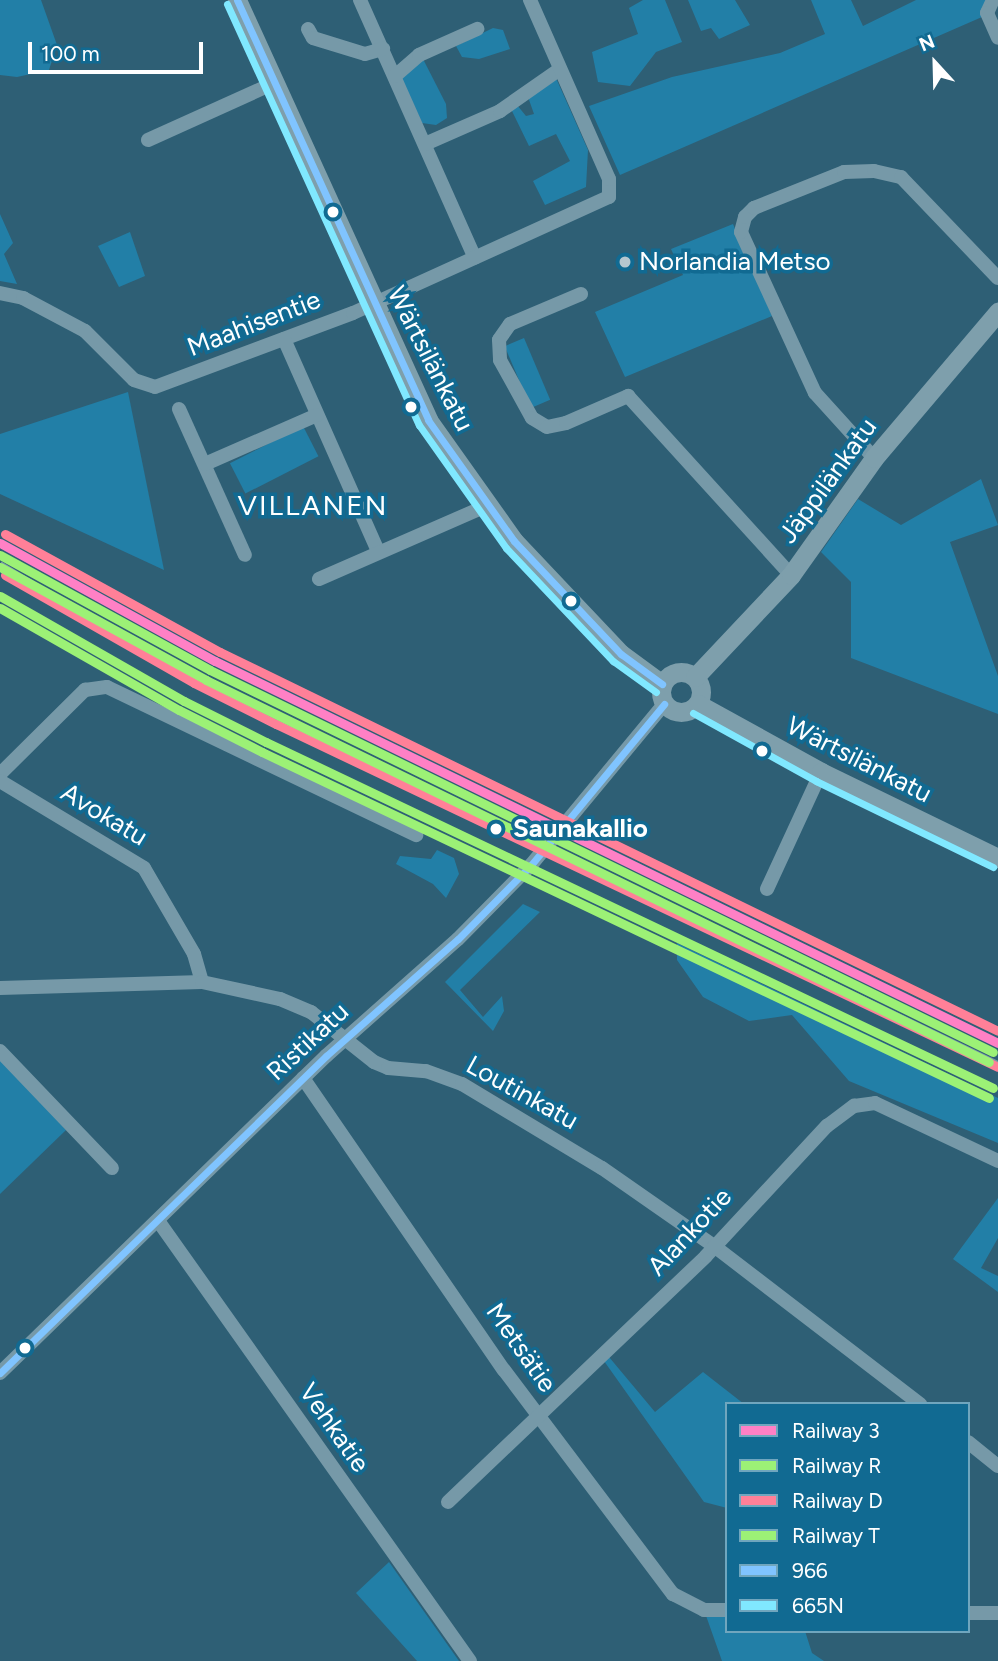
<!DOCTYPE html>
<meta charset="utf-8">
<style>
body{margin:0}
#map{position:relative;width:998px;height:1661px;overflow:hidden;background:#2e5f75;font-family:Figtree,sans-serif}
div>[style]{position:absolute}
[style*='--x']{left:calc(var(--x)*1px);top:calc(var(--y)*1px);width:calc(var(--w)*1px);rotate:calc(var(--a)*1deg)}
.green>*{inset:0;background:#227fa7;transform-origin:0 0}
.street>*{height:14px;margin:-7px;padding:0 7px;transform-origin:7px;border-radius:7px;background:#7699a8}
.secondary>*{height:19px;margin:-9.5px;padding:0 9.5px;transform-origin:9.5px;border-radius:9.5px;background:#7e9fac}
.secondary>.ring{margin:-9.5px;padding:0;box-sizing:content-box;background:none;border:19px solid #7e9fac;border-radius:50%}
.rail>*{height:6px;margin-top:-3px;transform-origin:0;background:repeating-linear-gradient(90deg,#116a92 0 10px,#7999a7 0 20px);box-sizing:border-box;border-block:2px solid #7999a7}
.bus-1>*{height:7px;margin:-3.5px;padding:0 3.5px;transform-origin:3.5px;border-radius:3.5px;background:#80c4ff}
.bus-2>*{height:7px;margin:-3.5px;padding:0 3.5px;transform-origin:3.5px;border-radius:3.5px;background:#80e8ff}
.rail-1>*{height:9px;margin:-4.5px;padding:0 4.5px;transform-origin:4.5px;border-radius:4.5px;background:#ff80c5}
.rail-2>*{height:9px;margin:-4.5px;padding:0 4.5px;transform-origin:4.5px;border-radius:4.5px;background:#9cf176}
.rail-3>*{height:9px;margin:-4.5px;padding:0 4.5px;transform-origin:4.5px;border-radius:4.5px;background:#ff8098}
.rail-4>*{height:9px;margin:-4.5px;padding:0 4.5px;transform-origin:4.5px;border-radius:4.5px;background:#9cf176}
.dots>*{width:19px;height:19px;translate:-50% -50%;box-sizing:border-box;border:4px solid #116a92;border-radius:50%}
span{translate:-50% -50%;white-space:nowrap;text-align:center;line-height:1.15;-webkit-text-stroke:7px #116a92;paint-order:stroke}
.poi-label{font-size:26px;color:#fff}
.left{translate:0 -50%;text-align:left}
.street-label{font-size:26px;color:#fff}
.stop-label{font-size:26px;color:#fff;font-weight:700}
.neighbourhood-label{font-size:28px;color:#fff;letter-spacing:2px}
.legend{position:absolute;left:725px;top:1402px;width:245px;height:231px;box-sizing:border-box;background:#116a92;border:2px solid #70a6be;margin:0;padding:9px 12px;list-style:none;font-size:21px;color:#fff}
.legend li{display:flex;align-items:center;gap:14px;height:35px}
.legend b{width:35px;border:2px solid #70a6be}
.north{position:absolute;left:900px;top:28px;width:70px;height:70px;-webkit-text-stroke:5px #116a92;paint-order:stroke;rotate:338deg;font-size:19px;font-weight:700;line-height:28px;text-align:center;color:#fff}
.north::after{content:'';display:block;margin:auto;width:24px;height:32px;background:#fff;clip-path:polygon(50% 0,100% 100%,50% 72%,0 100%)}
.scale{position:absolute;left:28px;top:42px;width:175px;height:32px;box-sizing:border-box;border:4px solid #fff;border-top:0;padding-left:9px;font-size:21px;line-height:24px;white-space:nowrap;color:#fff;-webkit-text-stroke:5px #116a92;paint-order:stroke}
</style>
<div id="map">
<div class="green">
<div style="clip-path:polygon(0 0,41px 0,57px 45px,49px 70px,17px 77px,0 75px)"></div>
<div style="clip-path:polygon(643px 0,665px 0,682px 42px,656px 52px,630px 86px,598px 82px,592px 52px,638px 34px,629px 8px)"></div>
<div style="clip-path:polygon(688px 0,735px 0,750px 25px,719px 39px,711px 28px,701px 31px)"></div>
<div style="clip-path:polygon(811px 0,851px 0,863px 26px,916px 0,989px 0,982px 17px,620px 175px,589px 106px,672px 77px,780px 53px,825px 34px)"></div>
<div style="clip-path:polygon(493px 28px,503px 30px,510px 49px,479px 59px,462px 57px,456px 46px)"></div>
<div style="clip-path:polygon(423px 59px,446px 104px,447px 118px,436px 125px,422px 123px,402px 79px,405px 71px)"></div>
<div style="clip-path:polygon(556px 78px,588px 150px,586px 187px,545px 205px,533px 181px,570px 161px,556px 134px,529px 146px,511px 109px,517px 105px,526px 116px,534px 114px,528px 97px)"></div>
<div style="clip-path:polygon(0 214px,13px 243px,4px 254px,17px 284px,0 281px)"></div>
<div style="clip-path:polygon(733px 224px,772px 316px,625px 377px,595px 312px,683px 275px,671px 249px)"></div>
<div style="clip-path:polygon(130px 232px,145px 276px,119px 287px,98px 246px)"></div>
<div style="left:524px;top:338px;width:67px;height:21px;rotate:67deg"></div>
<div style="clip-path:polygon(128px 392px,164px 570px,0 494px,0 434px)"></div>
<div style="left:303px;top:426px;width:34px;height:82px;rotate:63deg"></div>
<div style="clip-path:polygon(981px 479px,998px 525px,950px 542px,998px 676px,998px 714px,851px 658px,851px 582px,821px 552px,858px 499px,901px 525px)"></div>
<div style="clip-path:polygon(437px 850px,454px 858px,459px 874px,446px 898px,433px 884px,396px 864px,400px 856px,431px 859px)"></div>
<div style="clip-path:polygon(523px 904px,540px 912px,460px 990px,483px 1017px,502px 996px,504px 1011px,493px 1031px,445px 982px)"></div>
<div style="clip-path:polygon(677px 943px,998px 1098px,998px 1143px,849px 1081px,792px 1015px,749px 1021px,703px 997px,677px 960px)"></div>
<div style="clip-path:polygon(0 1056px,66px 1130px,0 1194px)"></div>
<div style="clip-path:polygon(998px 1198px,998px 1238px,981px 1268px,998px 1276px,998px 1292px,953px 1259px)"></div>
<div style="clip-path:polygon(609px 1357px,655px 1412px,703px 1372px,744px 1404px,727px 1404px,727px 1508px,704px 1502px,604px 1361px)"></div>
<div style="clip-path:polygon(389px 1562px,459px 1661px,417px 1661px,356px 1593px)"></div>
<div style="clip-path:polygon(704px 1610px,727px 1610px,727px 1631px,805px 1631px,812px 1653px,824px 1661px,722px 1661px)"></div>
</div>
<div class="street">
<div style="--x:360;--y:0;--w:282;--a:66"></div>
<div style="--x:993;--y:0;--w:14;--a:115"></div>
<div style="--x:987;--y:13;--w:27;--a:66"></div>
<div style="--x:308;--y:29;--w:10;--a:61"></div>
<div style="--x:313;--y:38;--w:54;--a:17.1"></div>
<div style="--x:365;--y:54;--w:19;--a:-16"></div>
<div style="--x:395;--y:76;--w:32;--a:-41"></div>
<div style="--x:419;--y:55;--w:64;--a:-24.1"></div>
<div style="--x:148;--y:140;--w:138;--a:-24.3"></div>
<div style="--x:425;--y:144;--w:82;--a:-23.7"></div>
<div style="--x:500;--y:111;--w:73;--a:-35"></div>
<div style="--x:0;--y:293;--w:24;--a:12"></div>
<div style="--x:23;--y:298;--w:70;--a:28"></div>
<div style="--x:85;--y:331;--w:69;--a:45"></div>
<div style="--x:134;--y:380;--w:22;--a:18"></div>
<div style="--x:155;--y:387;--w:211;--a:-20.5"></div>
<div style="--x:353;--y:313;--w:281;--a:-24.4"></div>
<div style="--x:609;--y:197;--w:18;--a:-90"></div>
<div style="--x:609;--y:179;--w:196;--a:-113.8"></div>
<div style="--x:581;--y:294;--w:77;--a:157.1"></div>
<div style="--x:510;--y:324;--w:19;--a:125"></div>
<div style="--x:499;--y:340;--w:20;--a:87"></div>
<div style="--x:500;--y:360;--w:66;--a:61.1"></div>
<div style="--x:532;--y:418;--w:17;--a:31"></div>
<div style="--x:547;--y:427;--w:19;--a:-12"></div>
<div style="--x:566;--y:423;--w:68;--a:-23.5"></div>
<div style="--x:628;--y:396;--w:242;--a:47.7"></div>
<div style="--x:284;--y:339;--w:232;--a:66.1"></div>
<div style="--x:179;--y:409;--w:160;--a:65.7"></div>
<div style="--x:874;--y:458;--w:88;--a:-132.2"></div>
<div style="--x:815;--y:393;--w:177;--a:-114.7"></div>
<div style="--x:741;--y:232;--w:16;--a:-75"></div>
<div style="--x:745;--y:217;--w:13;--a:-45"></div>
<div style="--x:754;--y:208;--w:97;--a:-21.8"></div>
<div style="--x:844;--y:172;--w:30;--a:-2"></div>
<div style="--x:874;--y:171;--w:28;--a:13"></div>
<div style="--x:901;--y:177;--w:140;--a:46.2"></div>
<div style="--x:205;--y:464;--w:122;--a:-23.6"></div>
<div style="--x:319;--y:579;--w:182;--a:-23.6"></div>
<div style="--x:0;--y:774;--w:120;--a:-44.7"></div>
<div style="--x:85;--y:690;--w:22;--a:-8"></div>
<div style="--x:107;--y:687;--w:343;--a:25.6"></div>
<div style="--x:0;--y:781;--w:168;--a:31.1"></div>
<div style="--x:144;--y:868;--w:99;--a:59.8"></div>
<div style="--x:194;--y:954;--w:29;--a:74"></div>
<div style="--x:767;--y:889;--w:129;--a:-65.2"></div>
<div style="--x:0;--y:988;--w:202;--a:-1.7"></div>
<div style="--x:202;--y:982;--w:80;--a:12.3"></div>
<div style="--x:280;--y:999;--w:34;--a:23"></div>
<div style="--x:311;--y:1012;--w:80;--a:38.4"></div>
<div style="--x:374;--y:1062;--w:15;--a:23"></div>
<div style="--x:388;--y:1068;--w:38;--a:5"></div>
<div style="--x:426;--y:1071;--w:38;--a:20"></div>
<div style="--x:462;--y:1084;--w:163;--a:31"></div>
<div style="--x:602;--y:1168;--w:136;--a:34.9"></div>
<div style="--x:714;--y:1246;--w:260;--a:37.5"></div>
<div style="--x:0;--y:1051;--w:162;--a:46.3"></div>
<div style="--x:303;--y:1078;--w:354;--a:55.5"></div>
<div style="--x:504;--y:1370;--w:281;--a:53"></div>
<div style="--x:673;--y:1594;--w:35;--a:27"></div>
<div style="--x:704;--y:1610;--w:23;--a:0"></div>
<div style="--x:159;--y:1222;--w:538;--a:54.69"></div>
<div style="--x:0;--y:1373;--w:455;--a:-44.2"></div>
<div style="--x:326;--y:1056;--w:176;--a:-41.6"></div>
<div style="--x:458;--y:939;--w:104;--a:-45.4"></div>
<div style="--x:531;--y:865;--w:209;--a:-50.4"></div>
<div style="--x:968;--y:1442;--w:38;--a:39"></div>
<div style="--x:448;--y:1502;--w:356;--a:-43.6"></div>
<div style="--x:706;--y:1256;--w:178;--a:-47.1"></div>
<div style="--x:827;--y:1126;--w:34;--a:-37"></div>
<div style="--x:854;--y:1106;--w:21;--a:-8"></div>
<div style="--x:875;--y:1103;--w:136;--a:25.2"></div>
<div style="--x:968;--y:1613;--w:30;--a:0"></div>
</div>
<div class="secondary">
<div style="--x:237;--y:0;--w:461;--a:65.5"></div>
<div style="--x:428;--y:420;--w:148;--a:54.6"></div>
<div style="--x:514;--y:541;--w:156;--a:46.6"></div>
<div style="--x:621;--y:654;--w:51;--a:36.2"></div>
<div class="ring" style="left:661px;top:672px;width:21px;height:21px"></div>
<div style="--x:695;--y:677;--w:140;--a:-46.7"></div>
<div style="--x:791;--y:575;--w:143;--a:-54.6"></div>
<div style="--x:874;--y:458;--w:192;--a:-49.7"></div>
<div style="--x:698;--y:704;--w:141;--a:28.9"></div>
<div style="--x:821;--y:772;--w:197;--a:25.9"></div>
</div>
<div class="rail">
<div style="--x:0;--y:564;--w:116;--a:31.2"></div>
<div style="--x:99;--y:624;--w:203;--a:27.6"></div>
<div style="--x:279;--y:718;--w:798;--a:25.7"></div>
</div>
<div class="bus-1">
<div style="--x:237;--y:0;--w:461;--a:65.5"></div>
<div style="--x:428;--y:420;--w:148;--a:54.6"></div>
<div style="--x:514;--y:541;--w:156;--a:46.6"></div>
<div style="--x:621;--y:654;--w:51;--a:36.2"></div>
<div style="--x:0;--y:1373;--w:455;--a:-44.2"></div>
<div style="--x:326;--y:1056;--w:176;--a:-41.6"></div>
<div style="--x:458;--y:939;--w:104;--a:-45.4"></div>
<div style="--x:531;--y:865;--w:209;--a:-50.4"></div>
</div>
<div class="bus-2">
<div style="--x:227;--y:4;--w:463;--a:65.5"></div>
<div style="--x:419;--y:425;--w:151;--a:54.7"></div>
<div style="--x:506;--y:548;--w:156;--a:46.6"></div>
<div style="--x:613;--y:661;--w:53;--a:35.8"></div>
<div style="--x:693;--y:713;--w:141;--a:28.9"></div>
<div style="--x:816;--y:781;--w:197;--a:25.9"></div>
</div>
<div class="rail-1">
<div style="--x:0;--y:543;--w:245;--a:28.8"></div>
<div style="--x:215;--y:661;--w:871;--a:26.01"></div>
</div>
<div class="rail-2">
<div style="--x:0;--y:555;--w:239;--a:28.7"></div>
<div style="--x:210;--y:670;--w:871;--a:26.01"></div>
<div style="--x:0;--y:596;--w:212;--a:29.7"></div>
<div style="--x:184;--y:701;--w:92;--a:26.6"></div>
<div style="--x:266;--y:742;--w:805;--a:25.45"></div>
</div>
<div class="rail-3">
<div style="--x:5;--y:534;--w:245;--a:28.8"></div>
<div style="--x:220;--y:652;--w:865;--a:25.97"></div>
<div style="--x:5;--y:575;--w:218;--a:29.7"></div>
<div style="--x:194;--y:683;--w:92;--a:26.6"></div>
<div style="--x:276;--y:724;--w:799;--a:25.41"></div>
</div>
<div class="rail-4">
<div style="--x:0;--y:567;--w:235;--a:28.7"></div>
<div style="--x:206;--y:680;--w:871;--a:26.01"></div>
<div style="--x:0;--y:608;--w:206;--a:29.7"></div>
<div style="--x:179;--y:710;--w:93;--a:26.8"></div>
<div style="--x:262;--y:752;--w:805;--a:25.45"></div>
</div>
<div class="dots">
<div style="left:333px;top:212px;background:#fff"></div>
<div style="left:625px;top:262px;background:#b6c7cf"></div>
<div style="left:411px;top:407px;background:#fff"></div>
<div style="left:571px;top:601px;background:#fff"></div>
<div style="left:762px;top:751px;background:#fff"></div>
<div style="left:496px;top:829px;background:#fff"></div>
<div style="left:25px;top:1348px;background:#fff"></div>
</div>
<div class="poi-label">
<span class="left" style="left:639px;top:262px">Norlandia Metso</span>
</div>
<div class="street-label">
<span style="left:254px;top:324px;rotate:-21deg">Maahisentie</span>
<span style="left:430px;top:359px;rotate:63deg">Wärtsilänkatu</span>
<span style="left:828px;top:481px;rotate:-54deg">Jäppilänkatu</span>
<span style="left:859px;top:760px;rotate:27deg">Wärtsilänkatu</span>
<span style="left:104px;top:815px;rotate:31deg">Avokatu</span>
<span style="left:308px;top:1042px;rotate:-43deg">Ristikatu</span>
<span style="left:522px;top:1093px;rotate:29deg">Loutinkatu</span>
<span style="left:690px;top:1232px;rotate:-47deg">Alankotie</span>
<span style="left:521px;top:1348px;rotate:55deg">Metsätie</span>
<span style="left:334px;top:1428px;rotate:55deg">Vehkatie</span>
</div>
<div class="stop-label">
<span class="left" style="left:513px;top:829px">Saunakallio</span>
</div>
<div class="neighbourhood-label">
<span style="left:313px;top:505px">VILLANEN</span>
</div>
<ul class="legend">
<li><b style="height:9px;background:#ff80c5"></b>Railway 3</li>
<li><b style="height:9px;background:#9cf176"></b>Railway R</li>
<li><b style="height:9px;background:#ff8098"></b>Railway D</li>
<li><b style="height:9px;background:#9cf176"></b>Railway T</li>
<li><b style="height:9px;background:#80c4ff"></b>966</li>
<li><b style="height:9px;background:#80e8ff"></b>665N</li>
</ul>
<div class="north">N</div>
<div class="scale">100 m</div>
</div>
